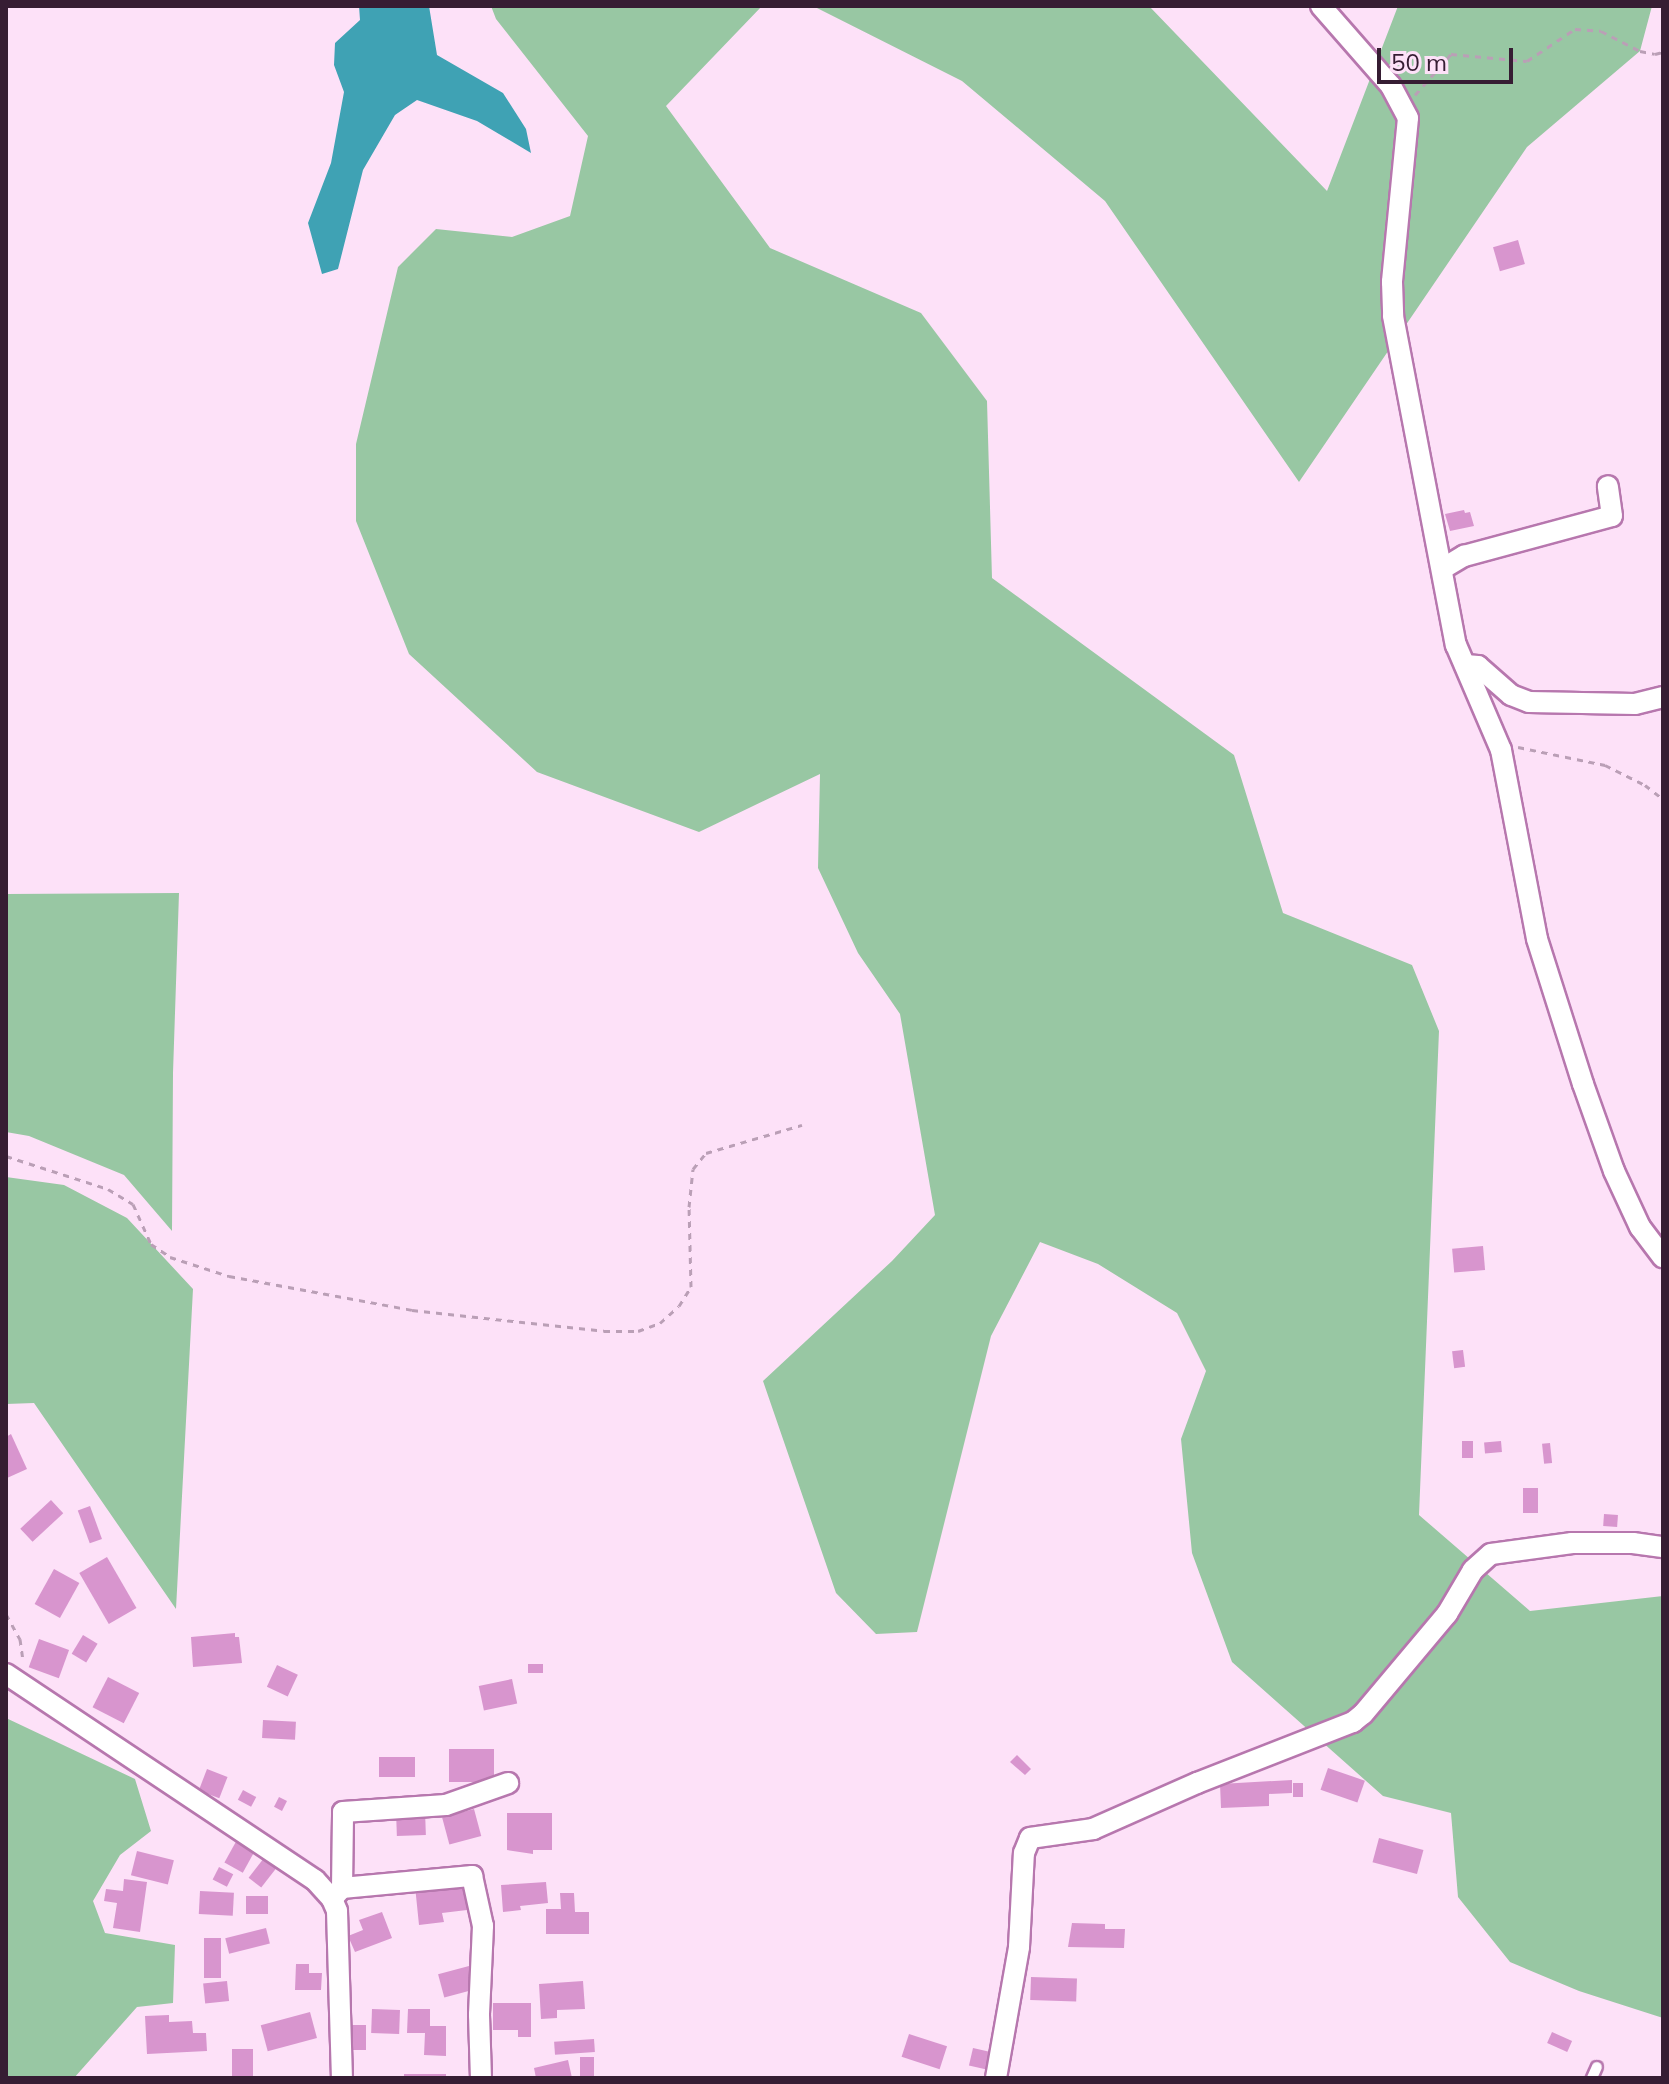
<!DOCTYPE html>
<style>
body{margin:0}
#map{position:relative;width:1669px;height:2084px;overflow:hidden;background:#fde1f8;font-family:Mulish,sans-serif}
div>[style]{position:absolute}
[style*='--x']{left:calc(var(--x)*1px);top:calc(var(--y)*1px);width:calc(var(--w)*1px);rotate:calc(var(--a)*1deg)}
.green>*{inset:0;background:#98c7a3}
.water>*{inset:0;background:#3fa2b4}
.building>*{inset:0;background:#d895ce;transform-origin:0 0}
.path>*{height:3px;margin-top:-1.5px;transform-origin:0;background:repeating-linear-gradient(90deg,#ba9fb6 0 6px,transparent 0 12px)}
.roads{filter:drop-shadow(2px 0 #b777ae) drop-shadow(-2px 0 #b777ae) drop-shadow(0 2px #b777ae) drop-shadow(0 -2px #b777ae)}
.lane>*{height:10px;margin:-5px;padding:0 5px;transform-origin:5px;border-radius:5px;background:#fff}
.street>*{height:20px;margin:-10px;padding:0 10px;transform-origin:10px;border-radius:10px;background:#fff}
span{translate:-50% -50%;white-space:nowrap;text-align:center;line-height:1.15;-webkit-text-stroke:8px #fde1f8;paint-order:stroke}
.frame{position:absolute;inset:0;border:8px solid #361d33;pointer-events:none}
.scale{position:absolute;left:1377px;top:48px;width:136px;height:36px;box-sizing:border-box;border:4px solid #361d33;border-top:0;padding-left:10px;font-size:24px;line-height:28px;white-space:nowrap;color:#361d33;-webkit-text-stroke:6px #fde1f8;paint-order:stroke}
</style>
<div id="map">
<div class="green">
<div style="clip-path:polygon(491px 6px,762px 6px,666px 106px,770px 248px,921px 313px,987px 401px,992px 578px,1234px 755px,1283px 913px,1412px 965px,1439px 1031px,1419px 1515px,1530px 1611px,1663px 1596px,1663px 2018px,1579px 1991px,1510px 1962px,1458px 1897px,1451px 1813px,1383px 1796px,1232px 1662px,1192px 1553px,1181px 1439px,1206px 1371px,1177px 1313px,1098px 1264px,1040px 1242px,991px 1336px,917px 1632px,876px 1634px,836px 1593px,763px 1381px,892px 1261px,935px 1215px,900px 1014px,858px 953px,818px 868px,820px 774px,699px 832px,537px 772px,409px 654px,356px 521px,356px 444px,398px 267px,436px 229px,512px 237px,570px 216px,588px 136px,496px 19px)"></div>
<div style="clip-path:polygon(813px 6px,1149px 6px,1327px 191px,1398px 6px,1652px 6px,1640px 51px,1527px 147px,1299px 482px,1105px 201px,962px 81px)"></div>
<div style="clip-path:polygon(179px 893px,173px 1073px,172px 1231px,124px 1175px,29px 1136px,6px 1132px,6px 894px)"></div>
<div style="clip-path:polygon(6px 1177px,64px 1185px,127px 1218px,193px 1289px,176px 1609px,34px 1403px,6px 1404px)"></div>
<div style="clip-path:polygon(6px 1718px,135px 1779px,151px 1831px,120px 1855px,93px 1901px,105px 1933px,175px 1945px,173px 2003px,137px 2007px,74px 2078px,6px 2078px)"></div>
</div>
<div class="water">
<div style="clip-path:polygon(359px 6px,429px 6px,437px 55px,503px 93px,526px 129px,531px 153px,477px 121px,417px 100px,395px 115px,363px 170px,338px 269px,322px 274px,308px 223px,331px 163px,344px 92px,334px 65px,335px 43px,360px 20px)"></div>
</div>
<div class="building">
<div style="left:1518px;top:240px;width:25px;height:26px;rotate:74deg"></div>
<div style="clip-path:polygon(1464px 510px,1465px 513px,1470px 512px,1474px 526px,1450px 531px,1445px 514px)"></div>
<div style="left:1483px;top:1246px;width:24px;height:31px;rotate:85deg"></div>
<div style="left:1463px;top:1350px;width:17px;height:11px;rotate:83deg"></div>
<div style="clip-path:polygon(11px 1434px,27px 1469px,7px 1478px,6px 1437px)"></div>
<div style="left:1462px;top:1441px;width:11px;height:17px"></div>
<div style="left:1501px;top:1441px;width:11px;height:17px;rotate:85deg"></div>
<div style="left:1550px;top:1443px;width:20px;height:8px;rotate:84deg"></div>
<div style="left:1523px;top:1488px;width:15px;height:25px"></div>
<div style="left:51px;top:1500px;width:18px;height:42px;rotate:47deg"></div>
<div style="left:90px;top:1506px;width:35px;height:13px;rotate:70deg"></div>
<div style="left:1604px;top:1514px;width:14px;height:12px;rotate:4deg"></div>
<div style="left:107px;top:1557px;width:59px;height:32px;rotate:60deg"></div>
<div style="left:54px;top:1569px;width:29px;height:40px;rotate:29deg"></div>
<div style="clip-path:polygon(235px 1633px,235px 1637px,239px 1637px,242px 1663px,193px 1667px,191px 1637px)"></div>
<div style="left:83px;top:1635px;width:17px;height:22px;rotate:31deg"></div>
<div style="left:39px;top:1639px;width:32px;height:30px;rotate:20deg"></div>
<div style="left:528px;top:1664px;width:15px;height:9px"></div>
<div style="left:277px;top:1665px;width:23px;height:24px;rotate:25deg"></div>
<div style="left:108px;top:1677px;width:35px;height:34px;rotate:27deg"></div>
<div style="left:512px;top:1679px;width:25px;height:34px;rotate:78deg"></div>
<div style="left:263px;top:1720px;width:33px;height:18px;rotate:3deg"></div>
<div style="left:449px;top:1749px;width:45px;height:33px"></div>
<div style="clip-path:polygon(1017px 1755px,1031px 1769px,1025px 1775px,1010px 1762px)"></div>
<div style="left:379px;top:1757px;width:36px;height:20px"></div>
<div style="left:1328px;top:1768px;width:39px;height:23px;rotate:19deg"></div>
<div style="left:207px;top:1769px;width:22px;height:23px;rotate:21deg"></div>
<div style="clip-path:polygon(1292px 1780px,1292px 1793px,1269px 1794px,1269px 1806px,1221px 1808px,1220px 1784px)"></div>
<div style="left:1293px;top:1783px;width:10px;height:14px"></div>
<div style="left:243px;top:1790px;width:15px;height:11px;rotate:28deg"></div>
<div style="left:279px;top:1797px;width:9px;height:11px;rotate:27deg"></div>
<div style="left:474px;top:1809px;width:28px;height:33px;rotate:75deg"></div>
<div style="left:425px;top:1810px;width:25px;height:29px;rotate:88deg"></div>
<div style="clip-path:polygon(507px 1813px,552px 1813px,552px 1850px,533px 1850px,533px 1854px,507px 1850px)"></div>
<div style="left:238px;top:1838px;width:21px;height:28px;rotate:29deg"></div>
<div style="left:1379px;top:1838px;width:46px;height:25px;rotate:15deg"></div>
<div style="left:137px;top:1851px;width:38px;height:25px;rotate:14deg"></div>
<div style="left:264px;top:1858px;width:16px;height:25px;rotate:38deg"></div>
<div style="left:219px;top:1867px;width:16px;height:14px;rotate:27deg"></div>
<div style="clip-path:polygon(124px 1879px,147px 1882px,140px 1932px,113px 1928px,117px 1903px,104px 1901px,106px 1889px,123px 1891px)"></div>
<div style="clip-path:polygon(464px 1881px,467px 1910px,442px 1913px,444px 1922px,419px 1925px,415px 1886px)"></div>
<div style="clip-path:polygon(546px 1882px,548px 1903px,520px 1906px,521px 1910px,503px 1912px,501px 1885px)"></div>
<div style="left:200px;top:1891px;width:34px;height:23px;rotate:3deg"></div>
<div style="clip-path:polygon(560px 1893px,574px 1893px,575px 1912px,589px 1912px,589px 1934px,546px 1934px,546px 1909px,561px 1909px)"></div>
<div style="left:246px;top:1896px;width:22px;height:18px"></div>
<div style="clip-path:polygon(382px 1912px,392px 1938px,355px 1952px,348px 1936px,363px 1930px,359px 1920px)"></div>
<div style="clip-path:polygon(1072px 1923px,1105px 1924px,1105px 1929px,1125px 1929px,1124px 1948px,1068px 1947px)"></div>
<div style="left:266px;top:1928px;width:16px;height:42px;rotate:76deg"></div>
<div style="left:204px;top:1938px;width:17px;height:40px"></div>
<div style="clip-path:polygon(296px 1964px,309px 1964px,309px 1973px,322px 1973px,321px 1990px,295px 1990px)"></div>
<div style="left:469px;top:1966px;width:24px;height:32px;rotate:75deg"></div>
<div style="left:1031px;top:1977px;width:46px;height:23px;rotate:2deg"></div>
<div style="left:227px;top:1981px;width:20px;height:24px;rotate:84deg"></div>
<div style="clip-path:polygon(583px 1981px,585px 2009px,557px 2010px,557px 2018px,541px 2019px,539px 1984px)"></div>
<div style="clip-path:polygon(493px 2003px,531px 2003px,531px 2037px,518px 2037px,518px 2030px,493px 2030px)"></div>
<div style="left:372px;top:2009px;width:28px;height:24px;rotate:2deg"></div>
<div style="clip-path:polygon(408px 2009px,430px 2009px,430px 2026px,446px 2026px,446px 2056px,424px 2055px,425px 2033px,407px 2033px)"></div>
<div style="left:310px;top:2012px;width:27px;height:51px;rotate:75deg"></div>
<div style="clip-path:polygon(169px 2015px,169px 2022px,192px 2021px,193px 2033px,206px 2033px,207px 2051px,147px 2054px,145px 2016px)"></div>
<div style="left:350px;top:2025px;width:16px;height:25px"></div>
<div style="left:1552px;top:2032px;width:22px;height:12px;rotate:24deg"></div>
<div style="left:909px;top:2034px;width:40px;height:24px;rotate:18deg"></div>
<div style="left:594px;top:2039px;width:13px;height:40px;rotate:86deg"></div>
<div style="left:973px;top:2048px;width:18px;height:18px;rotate:13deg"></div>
<div style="left:232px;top:2049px;width:21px;height:29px"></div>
<div style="left:580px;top:2057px;width:14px;height:21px"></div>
<div style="clip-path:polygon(568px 2060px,572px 2078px,536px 2078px,534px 2068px)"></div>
<div style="left:404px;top:2074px;width:42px;height:4px"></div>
</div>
<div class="path">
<div style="--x:1415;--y:95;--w:55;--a:-48.7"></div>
<div style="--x:1451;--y:54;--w:76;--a:5.3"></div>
<div style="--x:1527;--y:61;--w:58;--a:-33.7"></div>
<div style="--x:1575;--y:29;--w:26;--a:4"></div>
<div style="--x:1601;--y:31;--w:44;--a:27.1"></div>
<div style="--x:1640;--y:51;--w:15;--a:11"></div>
<div style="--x:1655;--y:54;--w:8;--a:-14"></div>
<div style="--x:1518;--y:747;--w:89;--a:11.7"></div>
<div style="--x:1605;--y:765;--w:45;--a:26.6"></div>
<div style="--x:1645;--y:785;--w:23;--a:38"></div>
<div style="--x:6;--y:1156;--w:107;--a:17.9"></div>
<div style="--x:108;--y:1189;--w:29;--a:31"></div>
<div style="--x:133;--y:1204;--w:44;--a:65.8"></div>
<div style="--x:151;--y:1244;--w:23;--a:34"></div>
<div style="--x:170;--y:1257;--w:62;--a:17.9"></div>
<div style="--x:229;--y:1276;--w:186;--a:10.5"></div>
<div style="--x:412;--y:1310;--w:193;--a:6.2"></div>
<div style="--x:604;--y:1331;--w:34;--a:0"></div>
<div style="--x:638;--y:1331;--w:23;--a:-20"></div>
<div style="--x:660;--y:1323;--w:25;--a:-42"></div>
<div style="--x:679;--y:1306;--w:22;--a:-58"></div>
<div style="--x:691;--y:1287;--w:80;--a:-91.4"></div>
<div style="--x:689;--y:1207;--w:38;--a:-84"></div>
<div style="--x:693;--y:1169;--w:21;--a:-51"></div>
<div style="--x:706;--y:1153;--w:100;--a:-16.3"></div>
<div style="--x:6;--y:1614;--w:29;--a:61"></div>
<div style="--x:20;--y:1639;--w:21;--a:82"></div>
</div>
<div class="roads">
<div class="lane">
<div style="--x:1592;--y:2078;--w:12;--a:-66"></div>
</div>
<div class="street">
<div style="--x:1321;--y:6;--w:106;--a:48.8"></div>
<div style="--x:1391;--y:86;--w:36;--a:62"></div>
<div style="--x:1408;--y:118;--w:165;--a:95.6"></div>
<div style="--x:1392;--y:282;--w:34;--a:88"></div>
<div style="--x:1393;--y:316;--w:335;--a:79.2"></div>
<div style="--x:1456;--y:645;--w:114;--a:66.8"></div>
<div style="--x:1501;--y:750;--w:192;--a:79.2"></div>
<div style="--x:1537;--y:939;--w:152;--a:72.4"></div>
<div style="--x:1583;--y:1084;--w:92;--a:70.4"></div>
<div style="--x:1614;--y:1171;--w:62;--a:65.1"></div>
<div style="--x:1640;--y:1227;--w:38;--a:53"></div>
<div style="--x:1442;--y:569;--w:26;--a:-31"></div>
<div style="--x:1464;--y:556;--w:153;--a:-15.1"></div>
<div style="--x:1612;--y:516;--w:30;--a:-98"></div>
<div style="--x:1465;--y:665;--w:13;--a:4"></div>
<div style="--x:1478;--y:666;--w:44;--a:41.3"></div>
<div style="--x:1511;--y:695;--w:19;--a:21"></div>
<div style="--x:1529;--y:702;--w:106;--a:1.1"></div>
<div style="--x:1635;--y:704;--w:29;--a:-14"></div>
<div style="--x:6;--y:1674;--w:371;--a:33.7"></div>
<div style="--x:315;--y:1880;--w:25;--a:48"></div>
<div style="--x:332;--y:1899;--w:13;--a:67"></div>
<div style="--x:337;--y:1911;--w:167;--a:88.3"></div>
<div style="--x:342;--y:1888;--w:76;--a:-89.2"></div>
<div style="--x:343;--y:1812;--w:103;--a:-3.9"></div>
<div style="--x:446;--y:1805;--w:66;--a:-19.5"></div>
<div style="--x:332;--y:1899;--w:15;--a:-48"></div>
<div style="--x:342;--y:1888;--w:131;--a:-5.3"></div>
<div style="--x:472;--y:1876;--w:51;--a:77.6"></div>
<div style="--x:483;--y:1926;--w:89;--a:92.6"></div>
<div style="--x:479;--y:2015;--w:63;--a:88.2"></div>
<div style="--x:996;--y:2078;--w:133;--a:-80"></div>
<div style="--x:1019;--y:1947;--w:94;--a:-87"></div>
<div style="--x:1024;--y:1853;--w:16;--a:-68"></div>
<div style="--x:1030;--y:1838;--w:64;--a:-8.1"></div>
<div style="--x:1093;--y:1829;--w:114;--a:-23.9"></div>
<div style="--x:1197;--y:1783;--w:168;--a:-21.4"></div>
<div style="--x:1353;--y:1722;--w:13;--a:-39"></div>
<div style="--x:1363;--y:1714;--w:131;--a:-50"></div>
<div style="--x:1447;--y:1614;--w:51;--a:-59.4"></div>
<div style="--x:1473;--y:1570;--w:24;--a:-42"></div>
<div style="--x:1491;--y:1554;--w:82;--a:-7.7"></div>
<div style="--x:1572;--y:1543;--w:61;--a:0"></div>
<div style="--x:1633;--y:1543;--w:30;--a:8"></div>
</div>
</div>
<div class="frame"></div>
<div class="scale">50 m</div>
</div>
